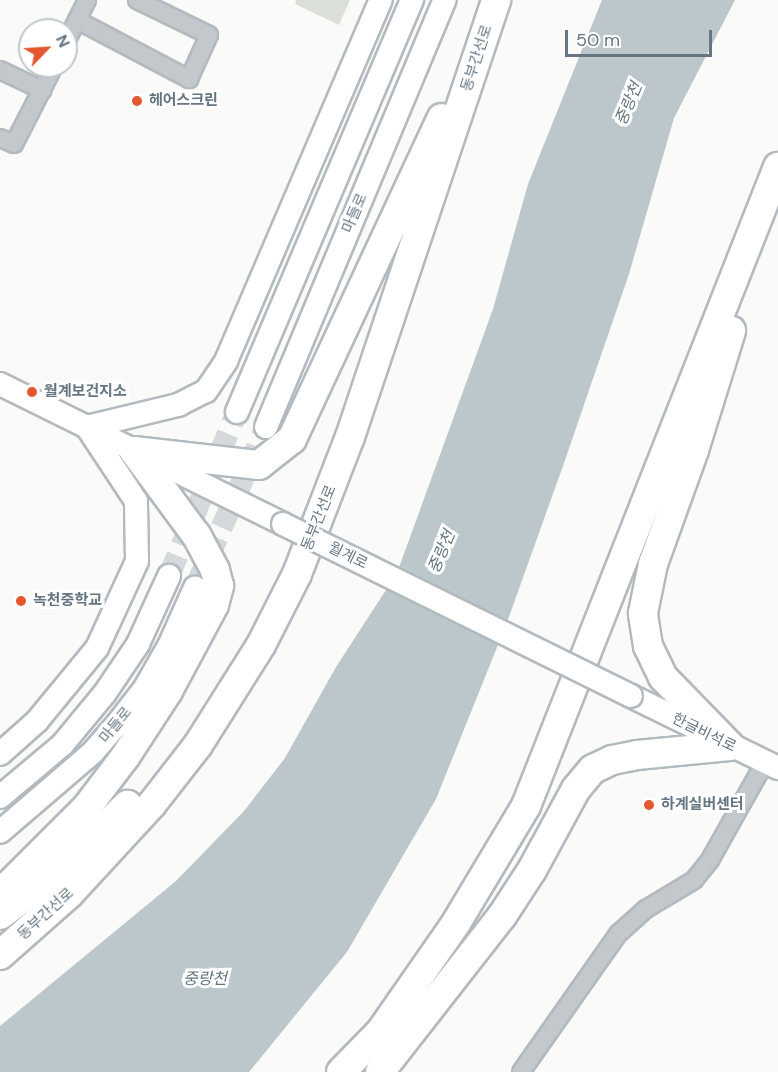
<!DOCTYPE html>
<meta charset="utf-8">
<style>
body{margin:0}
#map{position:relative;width:778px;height:1072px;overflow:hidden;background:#fafaf8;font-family:"DM Sans","Noto Sans KR",sans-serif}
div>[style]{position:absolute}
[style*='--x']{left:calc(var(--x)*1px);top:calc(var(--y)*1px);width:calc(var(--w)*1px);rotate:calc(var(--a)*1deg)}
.green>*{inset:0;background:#dadfd7}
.water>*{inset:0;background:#bbc7cb}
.secondary-tunnel>*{height:22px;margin-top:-11px;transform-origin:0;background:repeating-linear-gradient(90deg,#d5d9db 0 22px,transparent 0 33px)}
.roads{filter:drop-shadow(2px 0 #b3babf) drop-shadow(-2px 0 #b3babf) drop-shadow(0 2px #b3babf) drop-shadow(0 -2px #b3babf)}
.street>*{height:16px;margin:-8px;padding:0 8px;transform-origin:8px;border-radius:8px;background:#c3c8cc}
.secondary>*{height:22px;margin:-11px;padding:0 11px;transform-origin:11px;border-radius:11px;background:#fff}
.highway>*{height:28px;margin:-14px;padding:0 14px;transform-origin:14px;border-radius:14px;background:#fff}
.bridges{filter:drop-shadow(2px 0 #b3babf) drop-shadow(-2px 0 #b3babf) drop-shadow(0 2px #b3babf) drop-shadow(0 -2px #b3babf)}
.secondary-bridge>*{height:22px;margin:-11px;padding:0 11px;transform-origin:11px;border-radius:11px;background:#fff}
.dots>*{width:16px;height:16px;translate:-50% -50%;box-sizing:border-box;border:3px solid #fff;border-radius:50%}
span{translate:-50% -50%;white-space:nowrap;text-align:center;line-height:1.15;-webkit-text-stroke:6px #fff;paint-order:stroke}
.street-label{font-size:15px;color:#657683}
.poi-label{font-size:15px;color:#657683;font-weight:700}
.left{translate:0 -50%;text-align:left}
.water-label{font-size:16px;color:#60757c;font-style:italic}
.north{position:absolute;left:18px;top:18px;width:60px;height:60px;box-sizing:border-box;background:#fff;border:2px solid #c1c8cd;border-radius:50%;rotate:65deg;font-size:16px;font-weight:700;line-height:24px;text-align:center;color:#657683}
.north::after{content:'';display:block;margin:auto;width:21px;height:27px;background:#e4572e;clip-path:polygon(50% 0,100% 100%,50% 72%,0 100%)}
.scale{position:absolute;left:565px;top:30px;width:147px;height:27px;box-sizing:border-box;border:3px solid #657683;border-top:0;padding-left:8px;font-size:18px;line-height:21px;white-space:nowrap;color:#657683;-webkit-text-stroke:4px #fff;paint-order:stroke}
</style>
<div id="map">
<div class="green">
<div style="clip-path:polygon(296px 0,350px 0,339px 25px,295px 4px)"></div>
</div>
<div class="water">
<div style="clip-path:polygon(602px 0,735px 0,674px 118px,629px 274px,564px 463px,506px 625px,436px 799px,347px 952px,249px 1072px,0 1072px,0 1026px,176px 881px,244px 811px,285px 758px,336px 667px,397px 573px,493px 309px,528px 184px)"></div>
</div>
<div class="secondary-tunnel">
<div style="--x:169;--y:576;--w:178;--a:-67.5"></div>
<div style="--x:195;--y:588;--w:176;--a:-66.2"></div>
</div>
<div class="roads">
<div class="street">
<div style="--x:77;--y:20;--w:127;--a:27.8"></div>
<div style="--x:189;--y:79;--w:48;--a:-65.6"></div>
<div style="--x:209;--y:35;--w:80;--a:-154.1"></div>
<div style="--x:66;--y:42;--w:47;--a:-63.4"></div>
<div style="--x:0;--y:70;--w:47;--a:25.5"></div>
<div style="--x:0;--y:138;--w:15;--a:23"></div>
<div style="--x:14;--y:144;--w:88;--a:-62.9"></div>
<div style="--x:521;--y:1072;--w:169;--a:-54.9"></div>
<div style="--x:618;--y:934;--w:38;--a:-42"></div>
<div style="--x:646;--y:909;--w:56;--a:-31.1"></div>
<div style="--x:694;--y:880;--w:26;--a:-51"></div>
<div style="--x:710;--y:860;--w:112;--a:-60.7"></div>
</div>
<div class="secondary">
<div style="--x:0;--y:384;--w:316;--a:26.3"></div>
<div style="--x:237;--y:412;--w:448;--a:-67"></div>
<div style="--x:87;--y:427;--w:94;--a:-13.6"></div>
<div style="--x:178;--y:405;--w:31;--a:-27"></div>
<div style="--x:206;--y:391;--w:36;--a:-56"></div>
<div style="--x:226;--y:361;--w:393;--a:-66.8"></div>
<div style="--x:266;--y:427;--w:463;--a:-67.3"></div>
<div style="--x:631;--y:696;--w:164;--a:26.1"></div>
<div style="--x:0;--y:754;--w:50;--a:-41.7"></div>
<div style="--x:37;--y:721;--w:94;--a:-50.6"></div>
<div style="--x:97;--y:648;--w:96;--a:-65.3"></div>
<div style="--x:137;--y:561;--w:60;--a:-91"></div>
<div style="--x:136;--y:501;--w:89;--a:-123.5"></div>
<div style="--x:0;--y:797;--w:81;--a:-40"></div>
<div style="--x:62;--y:745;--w:67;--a:-50.4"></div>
<div style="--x:105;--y:693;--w:59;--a:-56"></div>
<div style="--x:138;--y:644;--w:75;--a:-65.5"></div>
<div style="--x:0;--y:832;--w:123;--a:-40.7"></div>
<div style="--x:93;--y:752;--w:38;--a:-49"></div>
<div style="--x:118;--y:723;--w:44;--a:-52.4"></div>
<div style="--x:145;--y:688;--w:48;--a:-60.3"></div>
<div style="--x:169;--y:646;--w:64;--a:-65.9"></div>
</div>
<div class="highway">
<div style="--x:134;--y:451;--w:126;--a:6.4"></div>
<div style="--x:259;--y:465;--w:42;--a:-38.2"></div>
<div style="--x:292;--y:439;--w:354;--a:-65"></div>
<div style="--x:730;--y:746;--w:96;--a:-134.2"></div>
<div style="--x:663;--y:677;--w:34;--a:-116"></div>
<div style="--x:648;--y:646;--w:33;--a:-99"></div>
<div style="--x:643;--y:613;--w:50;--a:-78.5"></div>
<div style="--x:653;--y:564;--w:121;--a:-70.2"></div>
<div style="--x:694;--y:450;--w:125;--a:-72.7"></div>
<div style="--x:0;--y:894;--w:123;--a:-45"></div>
<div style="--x:87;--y:807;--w:63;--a:-52.8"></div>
<div style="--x:125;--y:757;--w:79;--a:-56.9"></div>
<div style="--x:168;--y:691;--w:98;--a:-61.9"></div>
<div style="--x:214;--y:605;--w:20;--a:-75"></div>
<div style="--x:219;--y:586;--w:16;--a:-104"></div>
<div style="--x:215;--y:570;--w:40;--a:-118"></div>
<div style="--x:196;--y:535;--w:104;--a:-126.4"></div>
<div style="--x:0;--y:915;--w:83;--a:-37.1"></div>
<div style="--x:66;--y:865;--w:86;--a:-44.5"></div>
<div style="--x:0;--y:955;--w:92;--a:-41.5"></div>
<div style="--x:69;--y:894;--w:122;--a:-47.3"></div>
<div style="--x:152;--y:804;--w:75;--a:-52.1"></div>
<div style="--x:198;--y:745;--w:118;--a:-57.8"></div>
<div style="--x:261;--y:645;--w:80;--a:-63.1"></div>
<div style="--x:297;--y:574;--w:147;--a:-68.9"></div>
<div style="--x:350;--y:437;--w:461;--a:-71.5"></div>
<div style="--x:341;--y:1072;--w:57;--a:-45.7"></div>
<div style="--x:381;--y:1031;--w:131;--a:-55.2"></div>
<div style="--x:456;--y:923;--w:136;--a:-59.1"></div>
<div style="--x:526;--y:806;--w:687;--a:-68.48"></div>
<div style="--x:380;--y:1072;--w:198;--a:-52"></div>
<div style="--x:502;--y:916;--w:55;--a:-56.9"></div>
<div style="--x:532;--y:870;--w:92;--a:-61.5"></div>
<div style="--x:576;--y:789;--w:26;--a:-50"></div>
<div style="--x:593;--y:769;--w:21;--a:-25"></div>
<div style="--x:612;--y:760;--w:25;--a:-11"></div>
<div style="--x:637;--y:755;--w:93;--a:-5.5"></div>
</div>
</div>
<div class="bridges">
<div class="secondary-bridge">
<div style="--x:283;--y:524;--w:388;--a:26.3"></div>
</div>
</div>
<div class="dots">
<div style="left:137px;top:101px;background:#e4572e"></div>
<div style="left:32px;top:392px;background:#e4572e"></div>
<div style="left:21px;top:601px;background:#e4572e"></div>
<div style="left:649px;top:805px;background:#e4572e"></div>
</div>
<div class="street-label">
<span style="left:477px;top:58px;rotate:-72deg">동부간선로</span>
<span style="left:355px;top:213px;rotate:-67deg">마들로</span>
<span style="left:319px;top:518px;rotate:-68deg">동부간선로</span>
<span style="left:348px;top:556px;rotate:26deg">월계로</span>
<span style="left:116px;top:725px;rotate:-51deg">마들로</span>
<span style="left:704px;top:733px;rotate:26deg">한글비석로</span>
<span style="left:46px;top:914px;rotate:-42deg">동부간선로</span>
</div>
<div class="poi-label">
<span class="left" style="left:149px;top:101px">헤어스크린</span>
<span class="left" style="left:44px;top:392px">월계보건지소</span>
<span class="left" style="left:33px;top:601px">녹천중학교</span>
<span class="left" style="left:661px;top:805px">하계실버센터</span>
</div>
<div class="water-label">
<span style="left:629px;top:104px;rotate:-67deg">중랑천</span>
<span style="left:442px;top:552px;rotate:-67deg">중랑천</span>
<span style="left:205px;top:979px">중랑천</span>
</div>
<div class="north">N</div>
<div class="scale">50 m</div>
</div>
